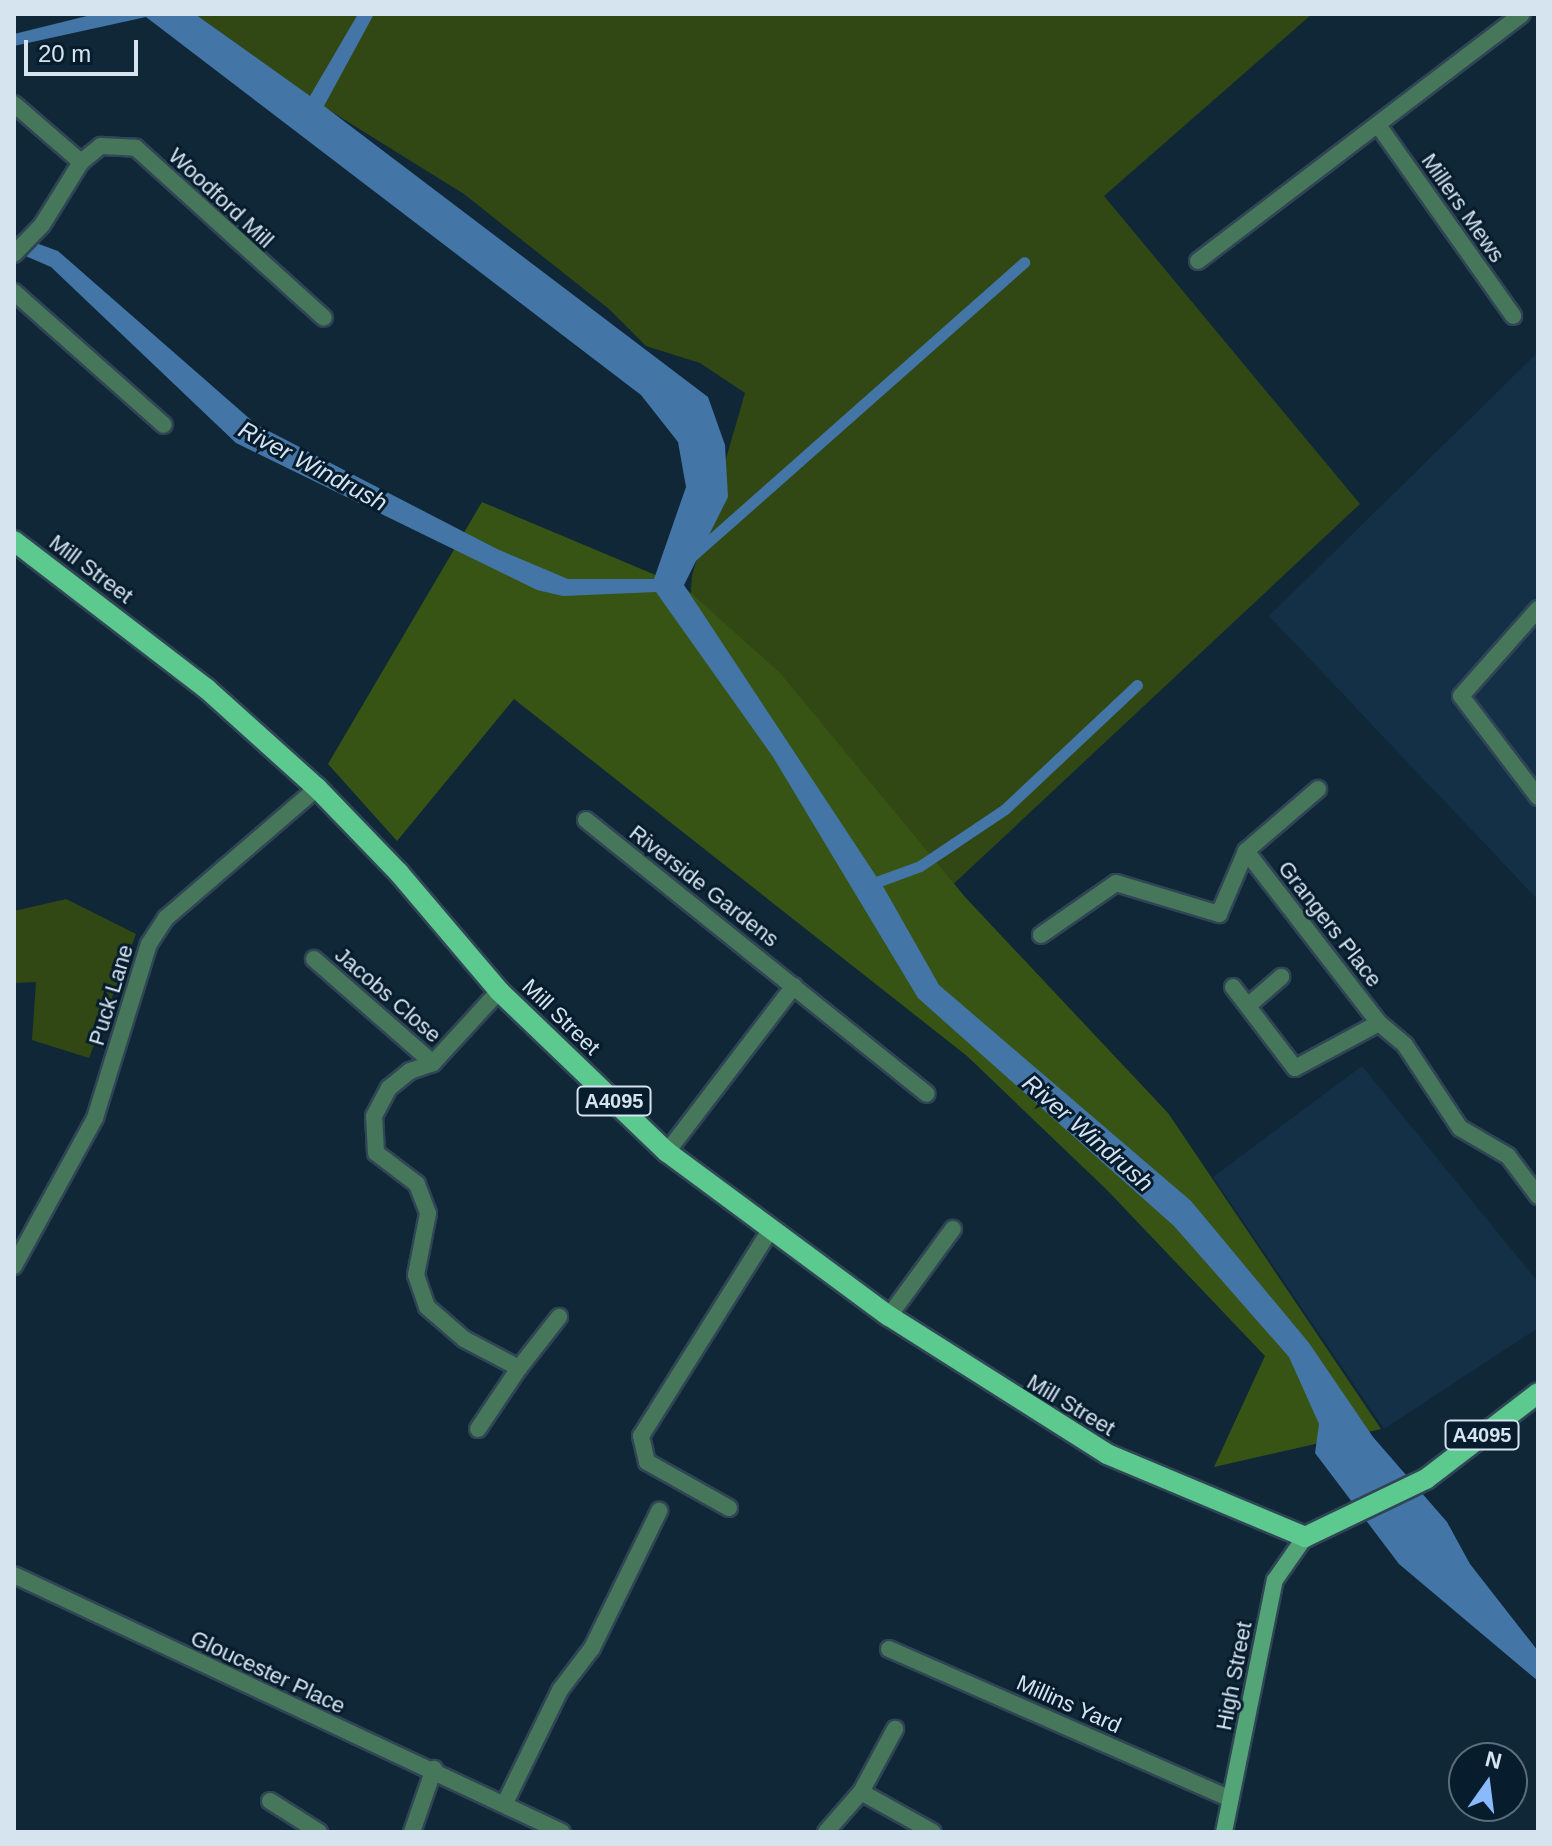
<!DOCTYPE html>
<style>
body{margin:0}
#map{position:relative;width:1552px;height:1846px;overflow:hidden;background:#102738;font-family:Helvetica,sans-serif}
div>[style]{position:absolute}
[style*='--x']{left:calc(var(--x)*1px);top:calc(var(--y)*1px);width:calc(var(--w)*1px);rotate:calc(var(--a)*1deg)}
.built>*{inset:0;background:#133046}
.green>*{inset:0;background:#314814}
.forest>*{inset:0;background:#385414}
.water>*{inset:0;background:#4375a7}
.stream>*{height:11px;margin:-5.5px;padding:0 5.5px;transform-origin:5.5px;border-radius:5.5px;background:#4375a7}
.roads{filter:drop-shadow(2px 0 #304555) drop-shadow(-2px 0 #304555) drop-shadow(0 2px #304555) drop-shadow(0 -2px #304555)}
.lane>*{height:16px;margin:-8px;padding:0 8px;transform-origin:8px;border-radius:8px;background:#46775a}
.street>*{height:16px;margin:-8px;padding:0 8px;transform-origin:8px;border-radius:8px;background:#46775a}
.secondary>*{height:16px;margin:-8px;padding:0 8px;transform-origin:8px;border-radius:8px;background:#53a578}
.primary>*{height:20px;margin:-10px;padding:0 10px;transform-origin:10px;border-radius:10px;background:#5cc98f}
span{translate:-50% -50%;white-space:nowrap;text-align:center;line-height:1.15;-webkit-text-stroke:6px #071d2e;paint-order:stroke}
.shield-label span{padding:2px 6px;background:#071d2e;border:2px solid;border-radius:6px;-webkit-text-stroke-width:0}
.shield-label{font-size:20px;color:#d6e4ef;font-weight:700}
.street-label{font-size:22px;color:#d6e4ef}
.water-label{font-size:24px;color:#d4e2f1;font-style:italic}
.frame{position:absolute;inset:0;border:16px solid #d6e4ef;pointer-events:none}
.north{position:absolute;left:1448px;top:1742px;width:80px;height:80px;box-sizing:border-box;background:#071d2e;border:2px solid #5a6d7b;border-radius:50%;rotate:14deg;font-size:22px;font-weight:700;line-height:32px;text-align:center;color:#d6e4ef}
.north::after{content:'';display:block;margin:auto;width:28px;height:36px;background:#8abafc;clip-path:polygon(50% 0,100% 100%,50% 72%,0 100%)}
.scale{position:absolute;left:24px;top:40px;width:114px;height:36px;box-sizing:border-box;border:4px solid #d6e4ef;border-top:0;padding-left:10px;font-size:24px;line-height:28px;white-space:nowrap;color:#d6e4ef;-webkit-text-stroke:6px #071d2e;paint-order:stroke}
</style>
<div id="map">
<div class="built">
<div style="clip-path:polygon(1538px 352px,1538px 900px,1269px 616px)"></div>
<div style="clip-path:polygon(1362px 1066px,1538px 1282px,1538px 1328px,1384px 1429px,1213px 1177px)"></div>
</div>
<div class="green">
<div style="clip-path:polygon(195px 14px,1312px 14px,1104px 196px,1360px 504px,932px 904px,688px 634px,692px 576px,745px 393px,700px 363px,646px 346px,609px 309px,464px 194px,324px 107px)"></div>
<div style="clip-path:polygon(66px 899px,136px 934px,89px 1058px,32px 1040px,36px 982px,14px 983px,14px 911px)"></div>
</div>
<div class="forest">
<div style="clip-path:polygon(482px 502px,684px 587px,780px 673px,965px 897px,1168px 1113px,1381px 1429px,1214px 1467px,1265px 1356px,1107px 1190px,967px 1056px,514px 699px,397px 841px,328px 764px)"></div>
</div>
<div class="water">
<div style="clip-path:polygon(95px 14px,195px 14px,310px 96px,358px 14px,374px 14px,324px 106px,708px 397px,725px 445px,728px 497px,684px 585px,884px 888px,939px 985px,1191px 1201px,1309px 1343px,1373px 1437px,1447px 1522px,1470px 1564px,1538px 1651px,1538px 1681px,1399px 1564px,1315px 1453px,1319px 1424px,1289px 1357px,1174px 1226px,918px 998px,773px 757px,656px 592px,563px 596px,537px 590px,236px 443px,51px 267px,14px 251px,14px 235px,58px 251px,257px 425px,497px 549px,568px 579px,654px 579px,686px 487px,678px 442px,641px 395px,146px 17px,14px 46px,14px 34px)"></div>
</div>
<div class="stream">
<div style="--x:691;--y:557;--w:445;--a:-41.5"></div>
<div style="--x:871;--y:884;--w:52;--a:-20.2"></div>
<div style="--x:920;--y:866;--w:102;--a:-33.8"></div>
<div style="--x:1005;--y:809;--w:181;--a:-43.2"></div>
</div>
<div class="roads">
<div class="lane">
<div style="--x:14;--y:292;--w:200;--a:41.6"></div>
<div style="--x:1538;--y:609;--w:116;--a:131.5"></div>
<div style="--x:1461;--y:696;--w:127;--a:52.7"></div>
<div style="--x:889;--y:1316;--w:108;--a:-53.7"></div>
<div style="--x:729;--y:1508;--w:94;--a:-150.7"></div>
<div style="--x:647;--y:1462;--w:27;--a:-103"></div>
<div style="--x:641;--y:1436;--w:241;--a:-57.9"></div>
<div style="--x:889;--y:1649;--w:373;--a:23.7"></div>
</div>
<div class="street">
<div style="--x:14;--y:104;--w:89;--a:40.9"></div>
<div style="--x:1378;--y:125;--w:234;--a:54.7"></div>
<div style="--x:14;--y:254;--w:40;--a:-46"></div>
<div style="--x:42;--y:225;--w:74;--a:-58.2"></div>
<div style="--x:81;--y:162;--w:26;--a:-39"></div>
<div style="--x:101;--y:146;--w:35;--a:3"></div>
<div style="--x:136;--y:148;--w:253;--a:42.1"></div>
<div style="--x:1198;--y:261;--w:407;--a:-37.3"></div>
<div style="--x:586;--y:820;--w:437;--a:38.8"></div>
<div style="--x:1246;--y:851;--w:95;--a:-40.7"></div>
<div style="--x:1041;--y:935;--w:91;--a:-34.7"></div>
<div style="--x:1116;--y:883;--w:108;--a:16.8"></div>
<div style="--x:1219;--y:914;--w:69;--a:-66.8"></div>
<div style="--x:1246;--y:851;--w:217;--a:52.3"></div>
<div style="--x:1379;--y:1023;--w:34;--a:40"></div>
<div style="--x:1405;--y:1045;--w:100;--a:56.5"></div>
<div style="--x:1460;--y:1128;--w:56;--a:30.3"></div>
<div style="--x:1508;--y:1156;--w:50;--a:53.1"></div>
<div style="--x:314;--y:959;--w:158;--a:41.2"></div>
<div style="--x:1233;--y:987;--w:102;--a:52.6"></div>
<div style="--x:1295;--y:1068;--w:95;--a:-28.2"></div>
<div style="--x:1249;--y:1005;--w:43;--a:-41.2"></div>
<div style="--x:667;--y:1152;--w:209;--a:-52.6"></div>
<div style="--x:14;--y:1266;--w:169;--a:-61.3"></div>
<div style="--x:95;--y:1118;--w:182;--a:-72.8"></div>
<div style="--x:149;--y:944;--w:31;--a:-57"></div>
<div style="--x:166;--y:918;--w:199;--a:-40.7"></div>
<div style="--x:519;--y:1368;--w:65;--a:-51.9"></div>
<div style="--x:478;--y:1429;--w:73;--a:-56.1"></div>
<div style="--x:519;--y:1368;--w:62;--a:-152.2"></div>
<div style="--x:464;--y:1339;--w:49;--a:-139.1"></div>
<div style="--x:427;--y:1307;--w:34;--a:-109"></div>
<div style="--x:416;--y:1275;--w:63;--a:-79"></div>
<div style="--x:428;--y:1213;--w:31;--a:-111"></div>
<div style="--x:417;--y:1184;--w:51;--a:-142.9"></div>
<div style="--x:376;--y:1153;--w:37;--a:-93"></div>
<div style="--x:374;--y:1116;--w:32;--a:-62"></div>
<div style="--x:389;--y:1088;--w:27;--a:-39"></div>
<div style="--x:410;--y:1071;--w:24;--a:-19"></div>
<div style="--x:433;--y:1063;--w:98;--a:-47.5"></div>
<div style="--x:14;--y:1575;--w:605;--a:25.13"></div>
<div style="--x:861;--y:1792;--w:72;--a:-61.6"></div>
<div style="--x:270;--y:1801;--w:58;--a:32.3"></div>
<div style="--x:505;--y:1803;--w:126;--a:-64"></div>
<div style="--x:560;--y:1690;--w:53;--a:-52.7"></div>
<div style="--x:592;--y:1648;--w:153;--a:-63.9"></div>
<div style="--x:412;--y:1832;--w:67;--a:-70.8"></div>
<div style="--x:826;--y:1832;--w:53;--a:-48.8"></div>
<div style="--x:861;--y:1792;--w:82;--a:29.1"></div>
</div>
<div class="secondary">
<div style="--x:1224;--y:1832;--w:257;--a:-78.6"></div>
<div style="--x:1275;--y:1580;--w:52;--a:-55.1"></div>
</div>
<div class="primary">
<div style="--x:14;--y:541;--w:243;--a:37.5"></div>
<div style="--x:207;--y:689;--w:148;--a:42"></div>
<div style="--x:317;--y:788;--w:118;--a:46"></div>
<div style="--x:399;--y:873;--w:155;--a:49.7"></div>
<div style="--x:499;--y:991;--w:233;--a:43.8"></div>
<div style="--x:667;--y:1152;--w:276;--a:36.5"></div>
<div style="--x:889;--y:1316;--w:258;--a:32.3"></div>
<div style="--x:1107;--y:1454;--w:215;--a:22.7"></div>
<div style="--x:1305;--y:1537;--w:134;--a:-25.6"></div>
<div style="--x:1426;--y:1479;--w:141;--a:-37.5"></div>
</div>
</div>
<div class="shield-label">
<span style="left:614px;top:1101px">A4095</span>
<span style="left:1482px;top:1435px">A4095</span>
</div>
<div class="street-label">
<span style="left:221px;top:198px;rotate:43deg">Woodford Mill</span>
<span style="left:1463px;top:208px;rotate:55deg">Millers Mews</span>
<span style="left:91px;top:569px;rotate:37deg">Mill Street</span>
<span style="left:704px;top:886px;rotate:38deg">Riverside Gardens</span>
<span style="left:1330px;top:924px;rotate:52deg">Grangers Place</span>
<span style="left:111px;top:995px;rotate:-73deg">Puck Lane</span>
<span style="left:388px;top:995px;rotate:41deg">Jacobs Close</span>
<span style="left:561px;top:1017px;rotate:44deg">Mill Street</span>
<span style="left:1071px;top:1405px;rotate:31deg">Mill Street</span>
<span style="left:268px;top:1672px;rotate:25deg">Gloucester Place</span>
<span style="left:1234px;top:1676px;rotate:-79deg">High Street</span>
<span style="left:1069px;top:1704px;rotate:24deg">Millins Yard</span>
</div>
<div class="water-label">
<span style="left:313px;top:466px;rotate:28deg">River Windrush</span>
<span style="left:1088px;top:1133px;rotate:41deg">River Windrush</span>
</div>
<div class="frame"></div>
<div class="north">N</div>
<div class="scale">20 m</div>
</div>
